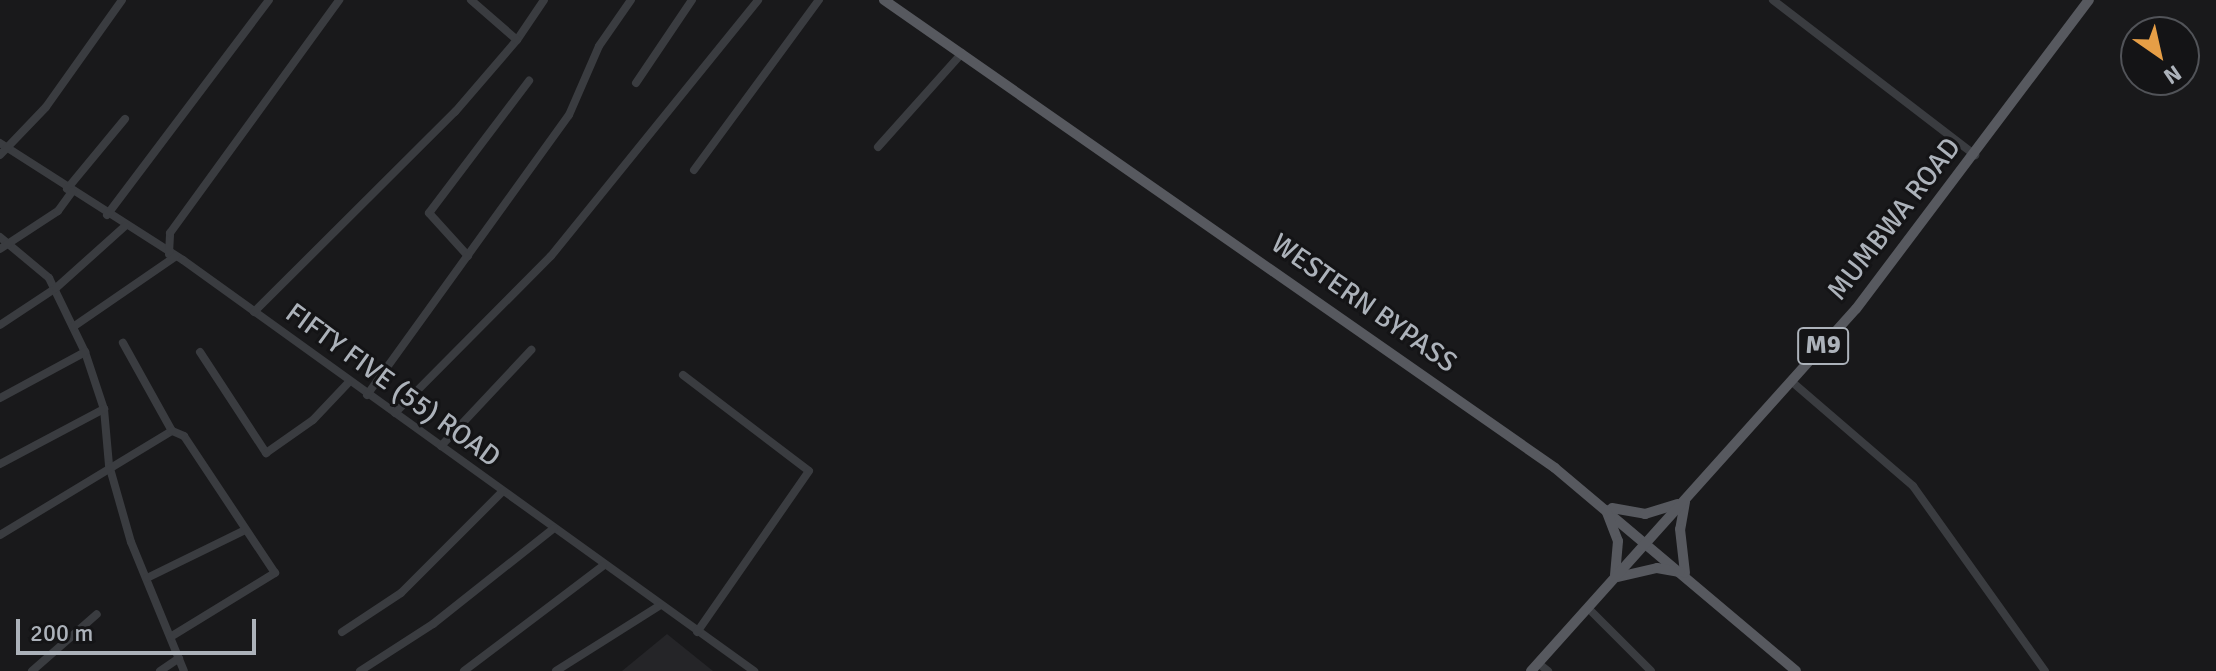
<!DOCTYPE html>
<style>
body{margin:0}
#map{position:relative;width:2216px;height:671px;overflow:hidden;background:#19191b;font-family:Signika,sans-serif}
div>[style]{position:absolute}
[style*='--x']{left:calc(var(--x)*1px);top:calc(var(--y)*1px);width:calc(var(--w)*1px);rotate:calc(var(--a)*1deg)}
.built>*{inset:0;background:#252528}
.minor>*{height:8px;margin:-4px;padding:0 4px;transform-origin:4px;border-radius:4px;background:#3a3c40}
.major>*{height:10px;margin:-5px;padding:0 5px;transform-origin:5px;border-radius:5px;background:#57595f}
span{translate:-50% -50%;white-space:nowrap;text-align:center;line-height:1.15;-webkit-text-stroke:6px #141416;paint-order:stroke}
.shield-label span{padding:2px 6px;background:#141416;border:2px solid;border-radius:6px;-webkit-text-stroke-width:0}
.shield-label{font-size:26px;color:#acb2ba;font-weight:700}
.street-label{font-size:28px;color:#acb2ba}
.north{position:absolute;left:2120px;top:16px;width:80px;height:80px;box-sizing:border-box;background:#141416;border:2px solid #515358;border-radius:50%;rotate:146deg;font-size:22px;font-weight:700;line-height:32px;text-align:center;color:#acb2ba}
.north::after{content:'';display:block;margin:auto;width:28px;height:36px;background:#e69e46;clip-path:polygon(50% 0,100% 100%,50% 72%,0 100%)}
.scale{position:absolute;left:16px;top:619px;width:240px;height:36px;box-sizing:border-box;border:4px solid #acb2ba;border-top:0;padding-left:10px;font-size:24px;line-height:28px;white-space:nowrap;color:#acb2ba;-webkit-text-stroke:6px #141416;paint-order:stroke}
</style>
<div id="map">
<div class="built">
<div style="clip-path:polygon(667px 634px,713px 671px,622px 671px)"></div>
</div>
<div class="minor">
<div style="--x:1773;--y:0;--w:255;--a:37.5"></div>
<div style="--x:517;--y:40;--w:48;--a:-56"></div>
<div style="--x:636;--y:83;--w:100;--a:-56"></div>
<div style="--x:0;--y:143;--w:217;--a:32.6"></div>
<div style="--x:183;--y:260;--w:704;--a:35.75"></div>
<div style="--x:878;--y:147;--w:126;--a:-48.2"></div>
<div style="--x:0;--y:155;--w:66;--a:-46.2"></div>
<div style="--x:46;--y:107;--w:131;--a:-54.6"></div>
<div style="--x:694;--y:170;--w:211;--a:-53.7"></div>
<div style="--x:67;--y:189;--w:91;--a:-50.4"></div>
<div style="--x:107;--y:215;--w:269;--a:-53"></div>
<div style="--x:0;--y:237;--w:64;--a:39.9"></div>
<div style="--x:49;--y:278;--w:82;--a:64.1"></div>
<div style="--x:85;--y:352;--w:60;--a:71.6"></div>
<div style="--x:104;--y:409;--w:56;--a:84.9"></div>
<div style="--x:109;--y:465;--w:80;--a:74.1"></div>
<div style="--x:131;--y:542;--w:139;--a:67.7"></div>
<div style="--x:0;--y:249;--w:69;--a:-33.2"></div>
<div style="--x:58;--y:211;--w:24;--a:-54"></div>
<div style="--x:169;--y:254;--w:21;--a:-87"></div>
<div style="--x:170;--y:233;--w:288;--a:-54"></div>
<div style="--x:468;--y:256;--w:58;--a:-132.2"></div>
<div style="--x:429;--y:213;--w:166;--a:-52.9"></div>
<div style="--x:254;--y:312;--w:284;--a:-44.9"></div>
<div style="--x:455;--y:112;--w:95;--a:-49.3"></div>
<div style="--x:517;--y:40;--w:61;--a:-139"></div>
<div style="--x:0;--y:325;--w:67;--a:-33.5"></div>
<div style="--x:56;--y:288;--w:93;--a:-41.9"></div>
<div style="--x:73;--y:327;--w:124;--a:-34.5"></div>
<div style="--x:200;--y:352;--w:121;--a:56.8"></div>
<div style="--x:266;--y:453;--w:57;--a:-35.1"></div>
<div style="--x:313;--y:420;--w:51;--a:-46.6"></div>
<div style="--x:683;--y:375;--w:158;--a:37.3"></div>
<div style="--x:809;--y:471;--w:196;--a:124.8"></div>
<div style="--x:1791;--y:381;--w:161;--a:40.7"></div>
<div style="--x:1913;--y:486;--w:227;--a:54.5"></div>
<div style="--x:367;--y:395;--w:345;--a:-54.2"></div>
<div style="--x:569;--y:115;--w:75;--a:-66.5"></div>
<div style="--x:599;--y:46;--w:56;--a:-55.2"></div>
<div style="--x:0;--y:398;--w:97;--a:-28.4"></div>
<div style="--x:395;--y:413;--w:221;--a:-45.2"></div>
<div style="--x:551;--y:256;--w:329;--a:-51"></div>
<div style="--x:441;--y:446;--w:132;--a:-46.8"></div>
<div style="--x:0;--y:464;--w:118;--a:-27.9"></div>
<div style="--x:0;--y:535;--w:201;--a:-31.2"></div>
<div style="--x:172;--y:431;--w:101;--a:-119.1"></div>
<div style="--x:147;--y:578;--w:109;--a:-26.1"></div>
<div style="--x:1588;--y:608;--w:89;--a:45"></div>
<div style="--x:342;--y:632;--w:71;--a:-33.5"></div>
<div style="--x:401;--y:593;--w:144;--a:-45"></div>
<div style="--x:172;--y:636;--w:121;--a:-31.5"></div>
<div style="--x:275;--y:573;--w:164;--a:-123.6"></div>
<div style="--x:184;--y:436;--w:13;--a:-157"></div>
<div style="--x:1538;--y:663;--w:13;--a:39"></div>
<div style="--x:32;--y:671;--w:86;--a:-41.2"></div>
<div style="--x:160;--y:671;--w:23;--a:-34"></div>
<div style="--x:360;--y:671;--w:87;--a:-32.8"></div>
<div style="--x:433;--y:624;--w:154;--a:-38.4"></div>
<div style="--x:464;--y:671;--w:174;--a:-37.1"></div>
<div style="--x:556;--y:671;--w:122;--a:-32.3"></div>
</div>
<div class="major">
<div style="--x:884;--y:0;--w:818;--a:34.89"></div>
<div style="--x:1555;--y:468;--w:315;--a:40.1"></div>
<div style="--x:1685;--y:502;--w:27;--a:100"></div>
<div style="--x:1680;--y:529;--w:44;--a:83.5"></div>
<div style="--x:1612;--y:508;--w:34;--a:10"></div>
<div style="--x:1645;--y:514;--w:34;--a:-17"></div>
<div style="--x:1606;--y:510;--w:33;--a:69"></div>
<div style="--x:1618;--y:541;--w:34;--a:95"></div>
<div style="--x:1618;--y:577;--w:40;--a:-13"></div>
<div style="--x:1657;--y:568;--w:23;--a:10"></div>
<div style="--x:1531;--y:671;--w:486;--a:-48.1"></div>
<div style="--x:1856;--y:309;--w:387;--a:-53"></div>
</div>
<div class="shield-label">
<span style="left:1823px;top:346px">M9</span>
</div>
<div class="street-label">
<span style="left:1894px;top:219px;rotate:-52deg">MUMBWA ROAD</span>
<span style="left:1364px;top:303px;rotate:35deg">WESTERN BYPASS</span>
<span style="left:393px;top:385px;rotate:36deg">FIFTY FIVE (55) ROAD</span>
</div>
<div class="north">N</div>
<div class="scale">200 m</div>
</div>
